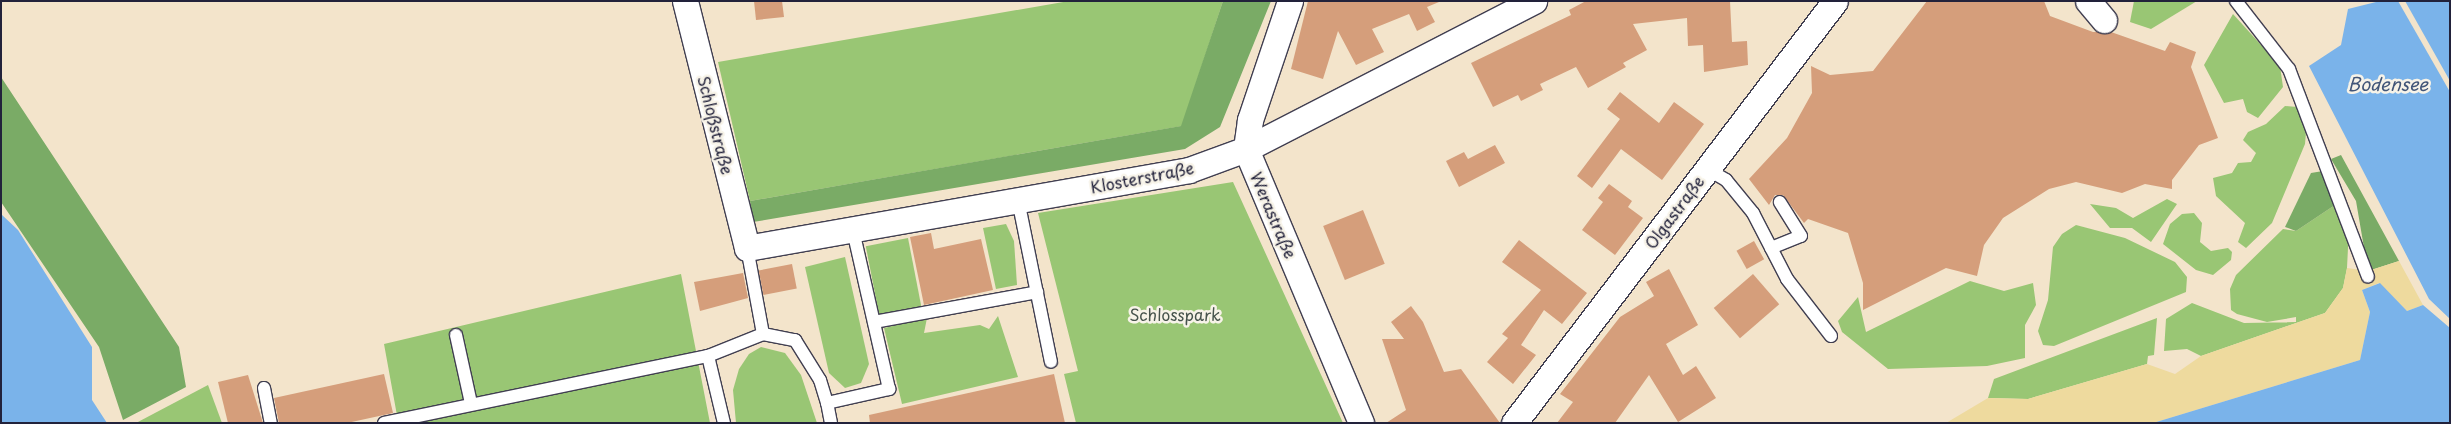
<!DOCTYPE html>
<meta charset="utf-8">
<style>
body{margin:0}
#map{position:relative;width:2451px;height:424px;overflow:hidden;background:#f3e4cb;font-family:"Playpen Sans",sans-serif}
div>[style]{position:absolute}
[style*='--x']{left:calc(var(--x)*1px);top:calc(var(--y)*1px);width:calc(var(--w)*1px);rotate:calc(var(--a)*1deg)}
.green>*{inset:0;background:#99c674;transform-origin:0 0}
.forest>*{inset:0;background:#7aab66}
.sand>*{inset:0;background:#eeda9e}
.water>*{inset:0;background:#7ab3ea}
.pier>*{inset:0;background:#f3e4cb}
.building>*{inset:0;background:#d59e7b;transform-origin:0 0}
.roads{filter:drop-shadow(1px 0 #413f51) drop-shadow(-1px 0 #413f51) drop-shadow(0 1px #413f51) drop-shadow(0 -1px #413f51)}
.lane>*{height:12px;margin:-6px;padding:0 6px;transform-origin:6px;border-radius:6px;background:#fff}
.street>*{height:25px;margin:-12.5px;padding:0 12.5px;transform-origin:12.5px;border-radius:12.5px;background:#fff}
span{translate:-50% -50%;white-space:nowrap;text-align:center;line-height:1.15;-webkit-text-stroke:5px #f7f3e8;paint-order:stroke}
.street-label{font-size:16px;color:#22223b}
.park-label{font-size:16px;color:#46534c}
.water-label{font-size:18px;color:#415578;font-style:italic}
.frame{position:absolute;inset:0;border:2px solid #22223b;pointer-events:none}
</style>
<div id="map">
<div class="green">
<div style="clip-path:polygon(1069px 1px,1223px 1px,1182px 126px,750px 201px,718px 62px)"></div>
<div style="clip-path:polygon(2134px 1px,2197px 1px,2151px 29px,2130px 22px)"></div>
<div style="clip-path:polygon(2233px 14px,2280px 66px,2283px 87px,2258px 118px,2247px 112px,2243px 99px,2224px 103px,2204px 65px)"></div>
<div style="clip-path:polygon(2285px 106px,2297px 107px,2306px 132px,2305px 144px,2272px 223px,2246px 248px,2238px 242px,2245px 223px,2216px 196px,2213px 178px,2232px 173px,2238px 163px,2251px 162px,2256px 153px,2243px 140px,2248px 132px,2266px 124px)"></div>
<div style="clip-path:polygon(1233px 182px,1343px 423px,1076px 423px,1064px 374px,1078px 371px,1038px 213px)"></div>
<div style="clip-path:polygon(2167px 199px,2177px 204px,2151px 242px,2132px 228px,2110px 228px,2090px 204px,2116px 208px,2133px 218px)"></div>
<div style="clip-path:polygon(2338px 203px,2349px 228px,2347px 268px,2343px 288px,2325px 313px,2201px 356px,2187px 349px,2164px 351px,2166px 319px,2192px 303px,2244px 323px,2296px 322px,2296px 317px,2267px 322px,2237px 314px,2231px 310px,2230px 289px,2236px 275px,2283px 229px,2296px 231px)"></div>
<div style="clip-path:polygon(2194px 213px,2202px 223px,2200px 242px,2211px 251px,2228px 248px,2232px 252px,2231px 260px,2213px 275px,2196px 270px,2163px 244px,2170px 224px,2182px 214px)"></div>
<div style="clip-path:polygon(1006px 224px,1014px 241px,1017px 285px,996px 289px,983px 228px)"></div>
<div style="clip-path:polygon(2076px 225px,2125px 238px,2175px 262px,2187px 277px,2186px 292px,2054px 346px,2043px 345px,2038px 331px,2048px 300px,2053px 247px,2062px 234px)"></div>
<div style="left:908px;top:238px;width:72px;height:43px;rotate:79deg"></div>
<div style="clip-path:polygon(845px 257px,869px 364px,861px 383px,845px 388px,829px 373px,805px 267px)"></div>
<div style="clip-path:polygon(681px 274px,710px 423px,395px 423px,398px 421px,384px 344px)"></div>
<div style="clip-path:polygon(1970px 281px,2004px 291px,2033px 283px,2036px 305px,2025px 325px,2025px 358px,1987px 366px,1888px 369px,1842px 332px,1838px 321px,1858px 297px,1866px 332px)"></div>
<div style="clip-path:polygon(998px 316px,1018px 377px,902px 404px,884px 328px,927px 318px,924px 333px,980px 325px,989px 329px)"></div>
<div style="clip-path:polygon(2157px 318px,2154px 355px,2148px 356px,2147px 364px,2028px 399px,1988px 398px,1994px 379px)"></div>
<div style="clip-path:polygon(761px 347px,785px 353px,801px 375px,817px 423px,736px 423px,733px 390px,739px 369px,749px 354px)"></div>
<div style="clip-path:polygon(208px 385px,222px 423px,136px 423px)"></div>
</div>
<div class="forest">
<div style="clip-path:polygon(1223px 1px,1271px 1px,1220px 127px,1185px 149px,753px 222px,750px 201px,1181px 126px)"></div>
<div style="clip-path:polygon(1px 77px,179px 347px,186px 387px,123px 420px,99px 347px,1px 202px)"></div>
<div style="clip-path:polygon(2341px 155px,2399px 261px,2368px 271px,2356px 201px,2331px 159px)"></div>
<div style="clip-path:polygon(2323px 171px,2338px 203px,2296px 231px,2285px 227px,2311px 173px)"></div>
</div>
<div class="sand">
<div style="clip-path:polygon(2399px 261px,2423px 305px,2407px 311px,2379px 283px,2362px 290px,2370px 312px,2360px 360px,2153px 423px,1946px 423px,1988px 398px,2028px 399px,2147px 364px,2175px 374px,2201px 356px,2325px 313px,2343px 288px,2347px 268px,2368px 271px)"></div>
</div>
<div class="water">
<div style="clip-path:polygon(2380px 1px,2450px 1px,2450px 319px,2429px 299px,2309px 66px,2341px 45px,2348px 9px)"></div>
<div style="clip-path:polygon(1px 214px,18px 230px,92px 347px,92px 400px,107px 423px,1px 423px)"></div>
<div style="clip-path:polygon(2380px 283px,2407px 311px,2423px 305px,2450px 328px,2450px 423px,2153px 423px,2360px 360px,2370px 312px,2362px 290px)"></div>
</div>
<div class="pier">
<div style="clip-path:polygon(2398px 1px,2405px 1px,2450px 81px,2450px 92px)"></div>
</div>
<div class="building">
<div style="clip-path:polygon(754px 1px,782px 1px,784px 17px,756px 20px)"></div>
<div style="clip-path:polygon(1308px 1px,1439px 1px,1439px 2px,1427px 7px,1435px 22px,1417px 31px,1409px 14px,1372px 29px,1384px 52px,1356px 65px,1338px 31px,1323px 79px,1291px 69px)"></div>
<div style="clip-path:polygon(1586px 1px,1730px 1px,1732px 42px,1747px 41px,1748px 65px,1704px 72px,1703px 45px,1688px 46px,1687px 18px,1633px 24px,1647px 50px,1623px 63px,1626px 67px,1588px 88px,1576px 67px,1540px 84px,1543px 90px,1521px 101px,1518px 95px,1493px 107px,1471px 63px,1571px 15px,1569px 10px)"></div>
<div style="clip-path:polygon(1927px 1px,2044px 1px,2050px 16px,2093px 32px,2111px 32px,2165px 51px,2170px 42px,2196px 52px,2191px 67px,2218px 138px,2199px 145px,2172px 180px,2172px 189px,2145px 184px,2122px 193px,2076px 182px,2049px 189px,2003px 218px,1984px 245px,1977px 276px,1946px 268px,1863px 310px,1863px 283px,1848px 233px,1808px 219px,1804px 223px,1783px 195px,1775px 195px,1769px 205px,1749px 179px,1787px 138px,1812px 93px,1811px 66px,1830px 75px,1873px 71px)"></div>
<div style="clip-path:polygon(1620px 92px,1659px 123px,1674px 102px,1704px 124px,1662px 180px,1621px 149px,1592px 188px,1577px 176px,1620px 119px,1607px 109px)"></div>
<div style="clip-path:polygon(1495px 145px,1505px 163px,1459px 187px,1446px 161px,1464px 152px,1468px 159px)"></div>
<div style="clip-path:polygon(1609px 184px,1632px 201px,1628px 207px,1643px 218px,1615px 255px,1582px 230px,1603px 202px,1598px 198px)"></div>
<div style="left:1363px;top:210px;width:58px;height:43px;rotate:68deg"></div>
<div style="clip-path:polygon(931px 233px,934px 249px,981px 239px,993px 290px,924px 305px,910px 237px)"></div>
<div style="clip-path:polygon(1519px 240px,1587px 293px,1562px 324px,1544px 310px,1521px 345px,1536px 355px,1513px 384px,1487px 362px,1508px 338px,1502px 334px,1541px 290px,1502px 262px)"></div>
<div style="left:1754px;top:241px;width:21px;height:20px;rotate:61deg"></div>
<div style="left:792px;top:264px;width:25px;height:34px;rotate:79deg"></div>
<div style="clip-path:polygon(1669px 269px,1698px 325px,1666px 344px,1683px 375px,1696px 366px,1716px 398px,1678px 422px,1649px 375px,1615px 423px,1557px 423px,1573px 402px,1560px 394px,1620px 317px,1654px 296px,1646px 282px)"></div>
<div style="clip-path:polygon(743px 273px,748px 298px,700px 311px,694px 282px)"></div>
<div style="left:1753px;top:274px;width:40px;height:52px;rotate:49deg"></div>
<div style="clip-path:polygon(1411px 306px,1423px 322px,1444px 372px,1461px 369px,1500px 423px,1386px 423px,1406px 410px,1382px 339px,1404px 339px,1391px 322px)"></div>
<div style="clip-path:polygon(384px 374px,393px 413px,347px 423px,279px 423px,274px 398px)"></div>
<div style="clip-path:polygon(1054px 374px,1065px 423px,870px 423px,869px 415px)"></div>
<div style="clip-path:polygon(248px 375px,263px 423px,228px 423px,218px 382px)"></div>
</div>
<div class="roads">
<div class="lane">
<div style="--x:2236;--y:1;--w:86;--a:52.1"></div>
<div style="--x:2289;--y:69;--w:222;--a:69.2"></div>
<div style="--x:1707;--y:169;--w:22;--a:30"></div>
<div style="--x:1726;--y:180;--w:43;--a:50.7"></div>
<div style="--x:1753;--y:213;--w:74;--a:62.7"></div>
<div style="--x:1787;--y:279;--w:72;--a:52.3"></div>
<div style="--x:1018;--y:200;--w:165;--a:78.5"></div>
<div style="--x:1771;--y:248;--w:32;--a:-22"></div>
<div style="--x:1801;--y:236;--w:40;--a:-122"></div>
<div style="--x:874;--y:322;--w:166;--a:-10.4"></div>
<div style="--x:763;--y:334;--w:33;--a:11"></div>
<div style="--x:795;--y:340;--w:47;--a:58"></div>
<div style="--x:820;--y:380;--w:24;--a:73"></div>
<div style="--x:456;--y:335;--w:70;--a:77.6"></div>
<div style="--x:708;--y:356;--w:69;--a:76.6"></div>
<div style="--x:264;--y:388;--w:36;--a:79"></div>
<div style="--x:384;--y:423;--w:331;--a:-11.7"></div>
<div style="--x:708;--y:356;--w:59;--a:-21.8"></div>
<div style="--x:763;--y:334;--w:87;--a:-100.5"></div>
<div style="--x:831;--y:423;--w:20;--a:-101"></div>
<div style="--x:827;--y:403;--w:64;--a:-12.7"></div>
<div style="--x:889;--y:389;--w:163;--a:-102.8"></div>
</div>
<div class="street">
<div style="--x:685;--y:1;--w:255;--a:75.9"></div>
<div style="--x:747;--y:248;--w:449;--a:-10"></div>
<div style="--x:1189;--y:170;--w:61;--a:-20.2"></div>
<div style="--x:1246;--y:149;--w:324;--a:-27.2"></div>
<div style="--x:1290;--y:1;--w:126;--a:108.6"></div>
<div style="--x:1250;--y:120;--w:29;--a:98"></div>
<div style="--x:1246;--y:149;--w:297;--a:67.2"></div>
<div style="--x:2088;--y:1;--w:25;--a:50"></div>
<div style="--x:1514;--y:423;--w:530;--a:-52.74"></div>
</div>
</div>
<div class="street-label">
<span style="left:716px;top:125px;rotate:76deg">Schloßstraße</span>
<span style="left:1142px;top:177px;rotate:-11deg">Klosterstraße</span>
<span style="left:1674px;top:212px;rotate:-53deg">Olgastraße</span>
<span style="left:1274px;top:215px;rotate:67deg">Werastraße</span>
</div>
<div class="park-label">
<span style="left:1175px;top:314px">Schlosspark</span>
</div>
<div class="water-label">
<span style="left:2388px;top:84px">Bodensee</span>
</div>
<div class="frame"></div>
</div>
